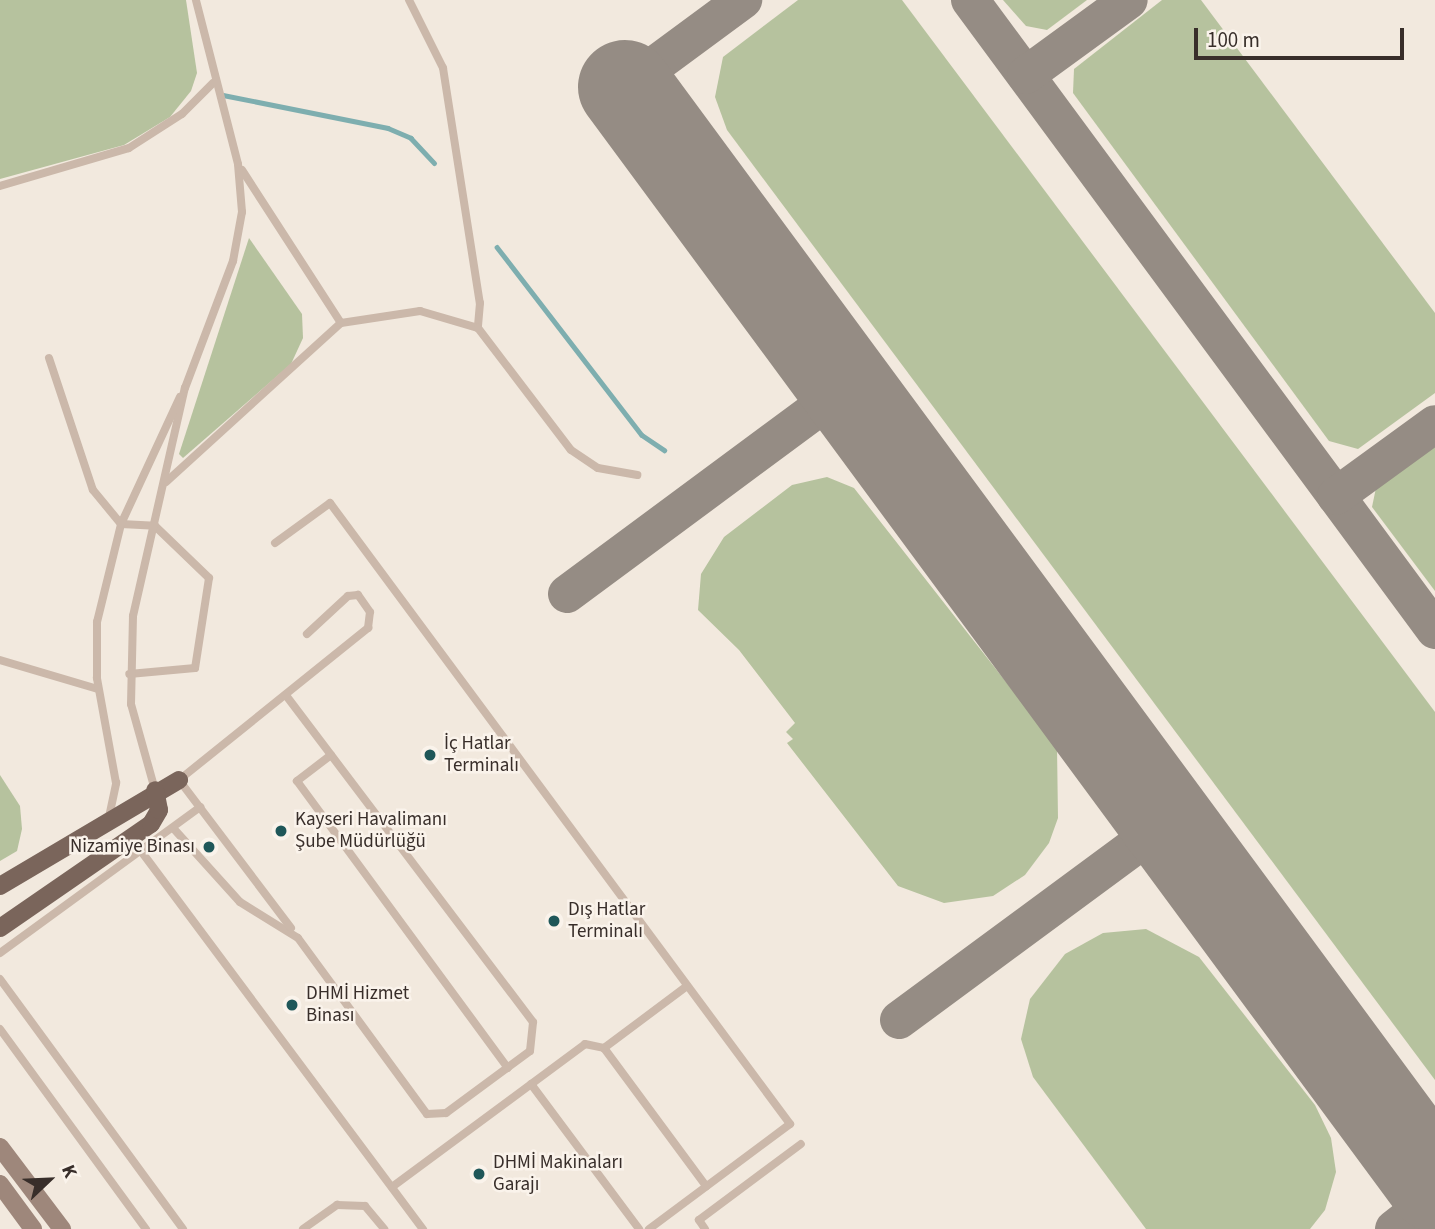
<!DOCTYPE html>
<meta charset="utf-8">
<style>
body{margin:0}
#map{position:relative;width:1435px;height:1229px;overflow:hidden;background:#f2e9de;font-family:"Source Sans 3",sans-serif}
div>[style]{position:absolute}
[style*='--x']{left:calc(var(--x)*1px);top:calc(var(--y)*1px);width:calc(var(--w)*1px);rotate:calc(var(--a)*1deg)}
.green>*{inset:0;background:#b6c29e}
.stream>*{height:4.5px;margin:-2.25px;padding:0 2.25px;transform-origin:2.25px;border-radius:2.25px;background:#7eaeaf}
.taxiway>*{height:38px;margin:-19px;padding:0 19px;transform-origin:19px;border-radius:19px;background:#958c84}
.runway>*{height:94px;margin:-47px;padding:0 47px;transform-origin:47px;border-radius:47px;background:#958c84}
.lane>*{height:8px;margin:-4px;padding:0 4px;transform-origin:4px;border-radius:4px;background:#cbb8aa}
.secondary>*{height:18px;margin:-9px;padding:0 9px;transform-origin:9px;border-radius:9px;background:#9e877b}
.primary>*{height:18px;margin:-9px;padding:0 9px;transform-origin:9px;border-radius:9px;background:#7a655b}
.dots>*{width:19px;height:19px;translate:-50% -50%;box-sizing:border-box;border:4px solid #faf3eb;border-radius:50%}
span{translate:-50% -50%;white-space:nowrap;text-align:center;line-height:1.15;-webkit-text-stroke:5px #faf3eb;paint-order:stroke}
.poi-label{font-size:19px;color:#382e2a}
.left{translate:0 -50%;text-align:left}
.right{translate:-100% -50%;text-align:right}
.north{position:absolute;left:14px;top:1145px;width:70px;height:70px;-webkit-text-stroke:5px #faf3eb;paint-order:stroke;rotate:67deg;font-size:19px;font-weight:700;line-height:28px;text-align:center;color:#382e2a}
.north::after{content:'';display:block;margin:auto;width:24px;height:32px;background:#382e2a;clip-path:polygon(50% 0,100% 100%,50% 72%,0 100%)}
.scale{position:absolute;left:1194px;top:28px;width:210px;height:32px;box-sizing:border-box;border:4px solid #382e2a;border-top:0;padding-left:9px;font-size:21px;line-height:24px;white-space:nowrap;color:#382e2a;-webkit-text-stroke:5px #faf3eb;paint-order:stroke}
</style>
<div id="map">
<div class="green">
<div style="clip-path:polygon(0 0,186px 0,197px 73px,191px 91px,170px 117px,124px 145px,0 179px)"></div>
<div style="clip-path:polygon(798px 0,902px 0,1435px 712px,1435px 1080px,727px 130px,715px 97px,723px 57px)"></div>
<div style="clip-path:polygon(1003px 0,1087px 0,1047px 30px,1026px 26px)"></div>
<div style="clip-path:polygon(1162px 0,1201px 0,1435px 313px,1435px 393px,1358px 449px,1329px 441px,1073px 93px,1074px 69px)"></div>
<div style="clip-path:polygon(249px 238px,302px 314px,303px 338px,291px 364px,183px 458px,179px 454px)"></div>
<div style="clip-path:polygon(1435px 432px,1435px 591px,1372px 507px,1377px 483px)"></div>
<div style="clip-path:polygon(827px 477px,854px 488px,1057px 747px,1058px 818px,1049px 843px,1025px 875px,993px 896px,944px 903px,898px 886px,787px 743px,793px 739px,786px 732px,795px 723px,739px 650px,698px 610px,701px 574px,724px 537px,792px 485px)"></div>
<div style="clip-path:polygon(0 775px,20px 806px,22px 829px,17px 851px,0 861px)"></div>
<div style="clip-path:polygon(1146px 929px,1199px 957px,1315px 1105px,1331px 1138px,1336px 1172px,1325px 1210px,1310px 1229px,1146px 1229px,1033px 1077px,1021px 1039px,1030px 999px,1065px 954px,1103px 933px)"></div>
</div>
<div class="stream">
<div style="--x:223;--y:95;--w:168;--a:11.3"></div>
<div style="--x:388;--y:128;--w:25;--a:23"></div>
<div style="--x:411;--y:138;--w:34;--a:47"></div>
<div style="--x:497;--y:247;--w:237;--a:52.4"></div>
<div style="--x:642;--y:435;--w:27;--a:34"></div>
</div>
<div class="taxiway">
<div style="--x:970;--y:0;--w:783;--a:53.57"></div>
<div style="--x:1026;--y:75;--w:127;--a:-36.1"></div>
<div style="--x:625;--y:87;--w:147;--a:-36.4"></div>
<div style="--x:1336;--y:496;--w:122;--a:-36"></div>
<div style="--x:567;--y:594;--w:348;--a:-36.5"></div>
<div style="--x:899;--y:1020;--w:334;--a:-36.4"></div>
<div style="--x:1394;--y:1229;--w:52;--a:-38"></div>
</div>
<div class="runway">
<div style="--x:625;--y:87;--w:1364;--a:53.58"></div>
</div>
<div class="lane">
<div style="--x:409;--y:0;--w:76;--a:63.4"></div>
<div style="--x:443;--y:68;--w:238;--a:81.1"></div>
<div style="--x:480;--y:303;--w:25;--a:95"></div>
<div style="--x:242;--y:170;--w:182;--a:57.1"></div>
<div style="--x:0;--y:186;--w:134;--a:-16.4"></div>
<div style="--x:129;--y:148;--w:63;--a:-32.7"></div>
<div style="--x:182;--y:114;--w:44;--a:-45"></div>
<div style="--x:49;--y:358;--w:139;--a:71.6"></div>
<div style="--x:93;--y:490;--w:44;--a:50.5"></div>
<div style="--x:121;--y:524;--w:34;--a:3"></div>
<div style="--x:155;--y:526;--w:75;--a:43.9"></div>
<div style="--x:209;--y:578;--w:91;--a:98.8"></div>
<div style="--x:195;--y:668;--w:66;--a:174.8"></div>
<div style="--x:166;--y:482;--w:236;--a:-42.3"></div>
<div style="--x:341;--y:323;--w:80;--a:-8.6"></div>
<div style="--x:420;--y:311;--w:60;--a:16.3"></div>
<div style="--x:478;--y:328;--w:153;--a:52.7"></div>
<div style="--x:571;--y:450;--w:32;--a:34"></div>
<div style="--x:598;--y:468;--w:40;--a:10"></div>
<div style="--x:275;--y:543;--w:68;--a:-36"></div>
<div style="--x:330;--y:503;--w:773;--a:53.47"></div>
<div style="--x:790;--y:1124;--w:176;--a:143.3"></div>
<div style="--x:0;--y:660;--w:102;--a:16.5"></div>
<div style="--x:331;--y:755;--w:43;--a:142.6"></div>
<div style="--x:297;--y:781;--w:356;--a:53.7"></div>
<div style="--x:155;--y:790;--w:89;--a:-105.6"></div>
<div style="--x:131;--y:704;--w:88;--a:-88.7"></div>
<div style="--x:133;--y:616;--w:234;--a:-77.2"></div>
<div style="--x:185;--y:388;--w:136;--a:-69.3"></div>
<div style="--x:233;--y:261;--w:50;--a:-79.6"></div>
<div style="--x:242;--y:212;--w:48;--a:-94.8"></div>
<div style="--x:238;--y:164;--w:169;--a:-104.4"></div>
<div style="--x:109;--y:817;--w:35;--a:-78"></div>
<div style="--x:116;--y:783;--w:107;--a:-100.3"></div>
<div style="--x:97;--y:678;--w:56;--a:-90"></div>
<div style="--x:97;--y:622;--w:101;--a:-76.2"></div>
<div style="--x:121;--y:524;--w:140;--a:-65.1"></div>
<div style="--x:174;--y:829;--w:98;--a:47.9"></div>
<div style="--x:240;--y:902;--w:68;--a:31.8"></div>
<div style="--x:298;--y:938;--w:218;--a:53.8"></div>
<div style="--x:427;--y:1114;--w:19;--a:-3"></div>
<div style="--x:446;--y:1113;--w:104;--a:-36.4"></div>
<div style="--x:530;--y:1051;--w:29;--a:-84"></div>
<div style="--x:533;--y:1022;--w:410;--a:-127.1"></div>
<div style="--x:141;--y:851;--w:472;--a:53.3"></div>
<div style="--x:291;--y:928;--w:186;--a:-127.1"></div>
<div style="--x:179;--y:780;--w:243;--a:-38.8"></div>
<div style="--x:368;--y:628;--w:16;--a:-83"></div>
<div style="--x:370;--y:612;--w:21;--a:-125"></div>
<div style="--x:358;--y:595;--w:10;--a:174"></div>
<div style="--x:348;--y:596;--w:56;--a:137.2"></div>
<div style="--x:0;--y:953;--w:248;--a:-36.1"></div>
<div style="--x:0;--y:979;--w:310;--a:53.8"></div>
<div style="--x:687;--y:986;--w:104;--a:143.2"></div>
<div style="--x:604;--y:1048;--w:172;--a:53.5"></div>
<div style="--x:0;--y:1029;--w:248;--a:53.9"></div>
<div style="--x:531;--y:1084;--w:181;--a:53.3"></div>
<div style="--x:392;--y:1187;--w:240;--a:-36.5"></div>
<div style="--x:585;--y:1044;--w:19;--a:12"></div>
<div style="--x:303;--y:1229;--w:42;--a:-35.2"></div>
<div style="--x:337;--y:1205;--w:28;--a:2"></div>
<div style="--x:365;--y:1206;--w:30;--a:50"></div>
<div style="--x:705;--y:1229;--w:11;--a:-124"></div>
<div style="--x:699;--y:1220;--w:127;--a:-36.7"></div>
</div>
<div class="secondary">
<div style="--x:0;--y:1147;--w:103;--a:52.9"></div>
<div style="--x:0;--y:1184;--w:56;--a:53.7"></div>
</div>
<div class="primary">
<div style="--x:0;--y:886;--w:208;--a:-30.6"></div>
<div style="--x:0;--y:928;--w:183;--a:-34.6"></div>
<div style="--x:151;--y:824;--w:16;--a:-60"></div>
<div style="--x:159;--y:810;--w:20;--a:-101"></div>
</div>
<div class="dots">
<div style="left:430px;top:755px;background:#1f5759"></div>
<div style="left:281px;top:831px;background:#1f5759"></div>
<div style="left:209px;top:847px;background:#1f5759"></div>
<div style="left:554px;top:921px;background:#1f5759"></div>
<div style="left:292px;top:1005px;background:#1f5759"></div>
<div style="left:479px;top:1174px;background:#1f5759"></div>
</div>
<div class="poi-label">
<span class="left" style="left:444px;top:755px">İç Hatlar<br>Terminalı</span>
<span class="left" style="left:295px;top:831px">Kayseri Havalimanı<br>Şube Müdürlüğü</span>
<span class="right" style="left:195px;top:847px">Nizamiye Binası</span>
<span class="left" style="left:568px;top:921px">Dış Hatlar<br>Terminalı</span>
<span class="left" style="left:306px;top:1005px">DHMİ Hizmet<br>Binası</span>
<span class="left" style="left:493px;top:1174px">DHMİ Makinaları<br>Garajı</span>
</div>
<div class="north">K</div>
<div class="scale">100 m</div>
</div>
